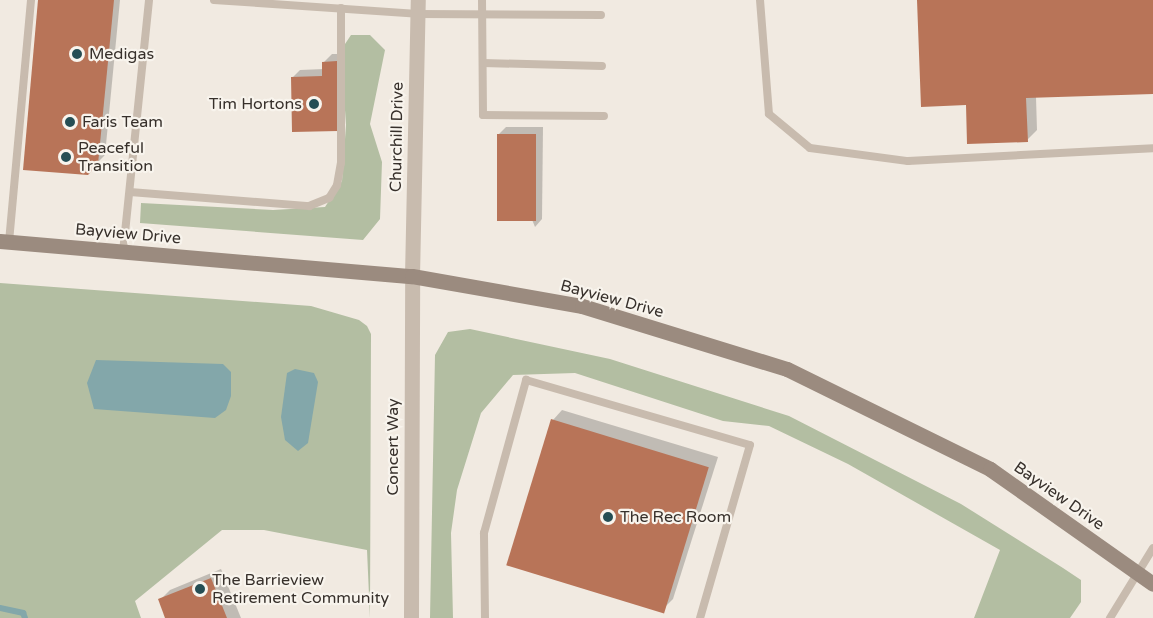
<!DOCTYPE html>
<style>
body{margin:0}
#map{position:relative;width:1153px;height:618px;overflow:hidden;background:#f1eae1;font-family:"Varela Round",sans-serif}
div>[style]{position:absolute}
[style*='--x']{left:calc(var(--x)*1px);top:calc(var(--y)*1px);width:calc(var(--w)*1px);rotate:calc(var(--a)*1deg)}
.green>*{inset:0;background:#b3bea2}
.water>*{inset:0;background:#83a7aa}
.shadow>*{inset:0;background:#0003}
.stream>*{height:6px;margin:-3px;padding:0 3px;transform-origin:3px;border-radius:3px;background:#83a7aa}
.building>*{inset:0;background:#b87458;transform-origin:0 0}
.lane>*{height:8px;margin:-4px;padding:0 4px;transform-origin:4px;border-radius:4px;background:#c8bbae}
.street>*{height:15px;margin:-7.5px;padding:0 7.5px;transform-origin:7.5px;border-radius:7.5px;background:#c8bbae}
.secondary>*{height:15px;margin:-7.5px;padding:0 7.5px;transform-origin:7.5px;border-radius:7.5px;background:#9b8b7f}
.dots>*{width:16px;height:16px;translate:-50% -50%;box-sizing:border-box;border:3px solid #f8f4ed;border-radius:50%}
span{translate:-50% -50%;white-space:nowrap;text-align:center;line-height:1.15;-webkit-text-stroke:4.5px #f8f4ed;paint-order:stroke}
.poi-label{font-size:16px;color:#37302b}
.left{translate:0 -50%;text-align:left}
.right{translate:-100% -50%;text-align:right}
.street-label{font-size:16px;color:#37302b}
</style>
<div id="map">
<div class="green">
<div style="clip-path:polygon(351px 35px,370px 35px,385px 50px,370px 124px,382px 162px,380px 219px,363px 240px,140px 223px,141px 203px,273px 210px,325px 207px,342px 181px,346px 125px,341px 50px)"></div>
<div style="clip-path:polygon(0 283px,311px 306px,359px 320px,367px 326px,371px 334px,370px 618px,367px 550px,264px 530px,222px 530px,135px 601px,141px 618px,0 618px)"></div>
<div style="clip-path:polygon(470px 329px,610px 359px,789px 416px,961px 504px,1063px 568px,1081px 580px,1081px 602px,1070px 618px,974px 618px,1000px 550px,848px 464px,769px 426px,723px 421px,575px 373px,513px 375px,481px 413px,457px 490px,451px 533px,453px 618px,430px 618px,435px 355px,448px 332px)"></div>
</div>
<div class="water">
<div style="clip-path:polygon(96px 360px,223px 364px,231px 372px,231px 396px,226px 410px,215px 418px,94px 409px,87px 383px)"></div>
<div style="clip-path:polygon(295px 369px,314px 373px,318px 382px,308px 443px,298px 451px,285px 440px,281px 417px,287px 373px)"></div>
</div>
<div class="shadow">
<div style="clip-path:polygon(40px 0,120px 0,105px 155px,87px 173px)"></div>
<div style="clip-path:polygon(918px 0,1153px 0,1153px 92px,1036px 97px,1037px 130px,1027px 140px,967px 103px)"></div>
<div style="clip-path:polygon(332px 54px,344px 54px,345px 122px,292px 78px,300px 70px,324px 69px,324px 62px)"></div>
<div style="clip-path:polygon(506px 127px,543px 127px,542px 219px,535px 227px,498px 135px)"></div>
<div style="clip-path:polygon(562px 410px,718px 457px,673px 599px,663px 609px,553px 420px)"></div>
<div style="clip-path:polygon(221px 569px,241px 618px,166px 618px,160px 600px,170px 590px)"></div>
</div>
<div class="stream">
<div style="--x:0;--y:608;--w:24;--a:12"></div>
<div style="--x:23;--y:613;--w:5;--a:68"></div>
</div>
<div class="building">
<div style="clip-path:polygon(38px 0,114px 0,98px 164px,88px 175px,23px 170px)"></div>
<div style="clip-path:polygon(917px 0,1153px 0,1153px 94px,1026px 98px,1028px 142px,967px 144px,966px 105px,921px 107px)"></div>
<div style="clip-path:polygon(337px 61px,338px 131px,292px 132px,291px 77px,322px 76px,322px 62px)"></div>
<div style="left:497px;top:134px;width:39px;height:87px"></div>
<div style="left:551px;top:419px;width:165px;height:153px;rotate:17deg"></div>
<div style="clip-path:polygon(211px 578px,227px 618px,165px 618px,158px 599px)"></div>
</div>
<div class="lane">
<div style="--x:214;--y:0;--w:204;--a:3.9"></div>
<div style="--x:418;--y:14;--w:183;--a:0.3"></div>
<div style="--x:482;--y:0;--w:115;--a:89.5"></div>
<div style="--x:483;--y:115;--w:121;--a:0.5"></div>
<div style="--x:760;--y:0;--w:114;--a:85.5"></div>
<div style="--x:769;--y:114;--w:53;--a:39.7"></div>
<div style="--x:810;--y:148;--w:99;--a:7.6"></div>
<div style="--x:908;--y:161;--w:245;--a:-3"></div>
<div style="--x:483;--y:63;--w:119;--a:1.4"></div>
<div style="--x:130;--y:192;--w:180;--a:4.5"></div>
<div style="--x:309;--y:206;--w:22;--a:-22"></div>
<div style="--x:329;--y:198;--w:15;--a:-58"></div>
<div style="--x:337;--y:185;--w:22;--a:-80"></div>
<div style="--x:341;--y:163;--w:155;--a:-90"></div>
<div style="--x:9;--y:242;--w:243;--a:-84.8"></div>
<div style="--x:123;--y:252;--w:253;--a:-84.1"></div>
<div style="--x:485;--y:618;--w:85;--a:-90.7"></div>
<div style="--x:484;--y:533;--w:159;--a:-74.6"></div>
<div style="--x:526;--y:380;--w:233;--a:16.2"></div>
<div style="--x:750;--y:445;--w:180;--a:106.1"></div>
<div style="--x:1110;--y:618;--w:82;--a:-58.4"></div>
</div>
<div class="street">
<div style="--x:411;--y:618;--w:342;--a:-89.8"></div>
<div style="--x:412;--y:276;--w:276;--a:-88.8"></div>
</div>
<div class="secondary">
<div style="--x:0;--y:241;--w:413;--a:4.9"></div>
<div style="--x:412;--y:276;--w:173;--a:10"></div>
<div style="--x:582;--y:306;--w:214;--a:17.1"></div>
<div style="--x:787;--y:369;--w:226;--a:26.2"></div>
<div style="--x:990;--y:469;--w:199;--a:35.2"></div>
</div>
<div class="dots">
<div style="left:77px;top:54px;background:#264e54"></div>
<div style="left:314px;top:104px;background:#264e54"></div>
<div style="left:70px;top:122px;background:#264e54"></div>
<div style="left:66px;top:157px;background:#264e54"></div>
<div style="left:608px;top:517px;background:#264e54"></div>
<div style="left:200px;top:589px;background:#264e54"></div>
</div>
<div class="poi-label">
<span class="left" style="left:89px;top:54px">Medigas</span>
<span class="right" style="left:302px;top:104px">Tim Hortons</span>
<span class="left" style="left:82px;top:122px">Faris Team</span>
<span class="left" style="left:78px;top:157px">Peaceful<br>Transition</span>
<span class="left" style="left:620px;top:517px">The Rec Room</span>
<span class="left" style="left:212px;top:589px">The Barrieview<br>Retirement Community</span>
</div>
<div class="street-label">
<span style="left:397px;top:137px;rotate:-89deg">Churchill Drive</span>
<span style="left:128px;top:234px;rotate:5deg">Bayview Drive</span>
<span style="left:612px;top:299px;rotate:15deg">Bayview Drive</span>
<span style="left:393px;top:447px;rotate:-90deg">Concert Way</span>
<span style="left:1059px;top:496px;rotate:35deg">Bayview Drive</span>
</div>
</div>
